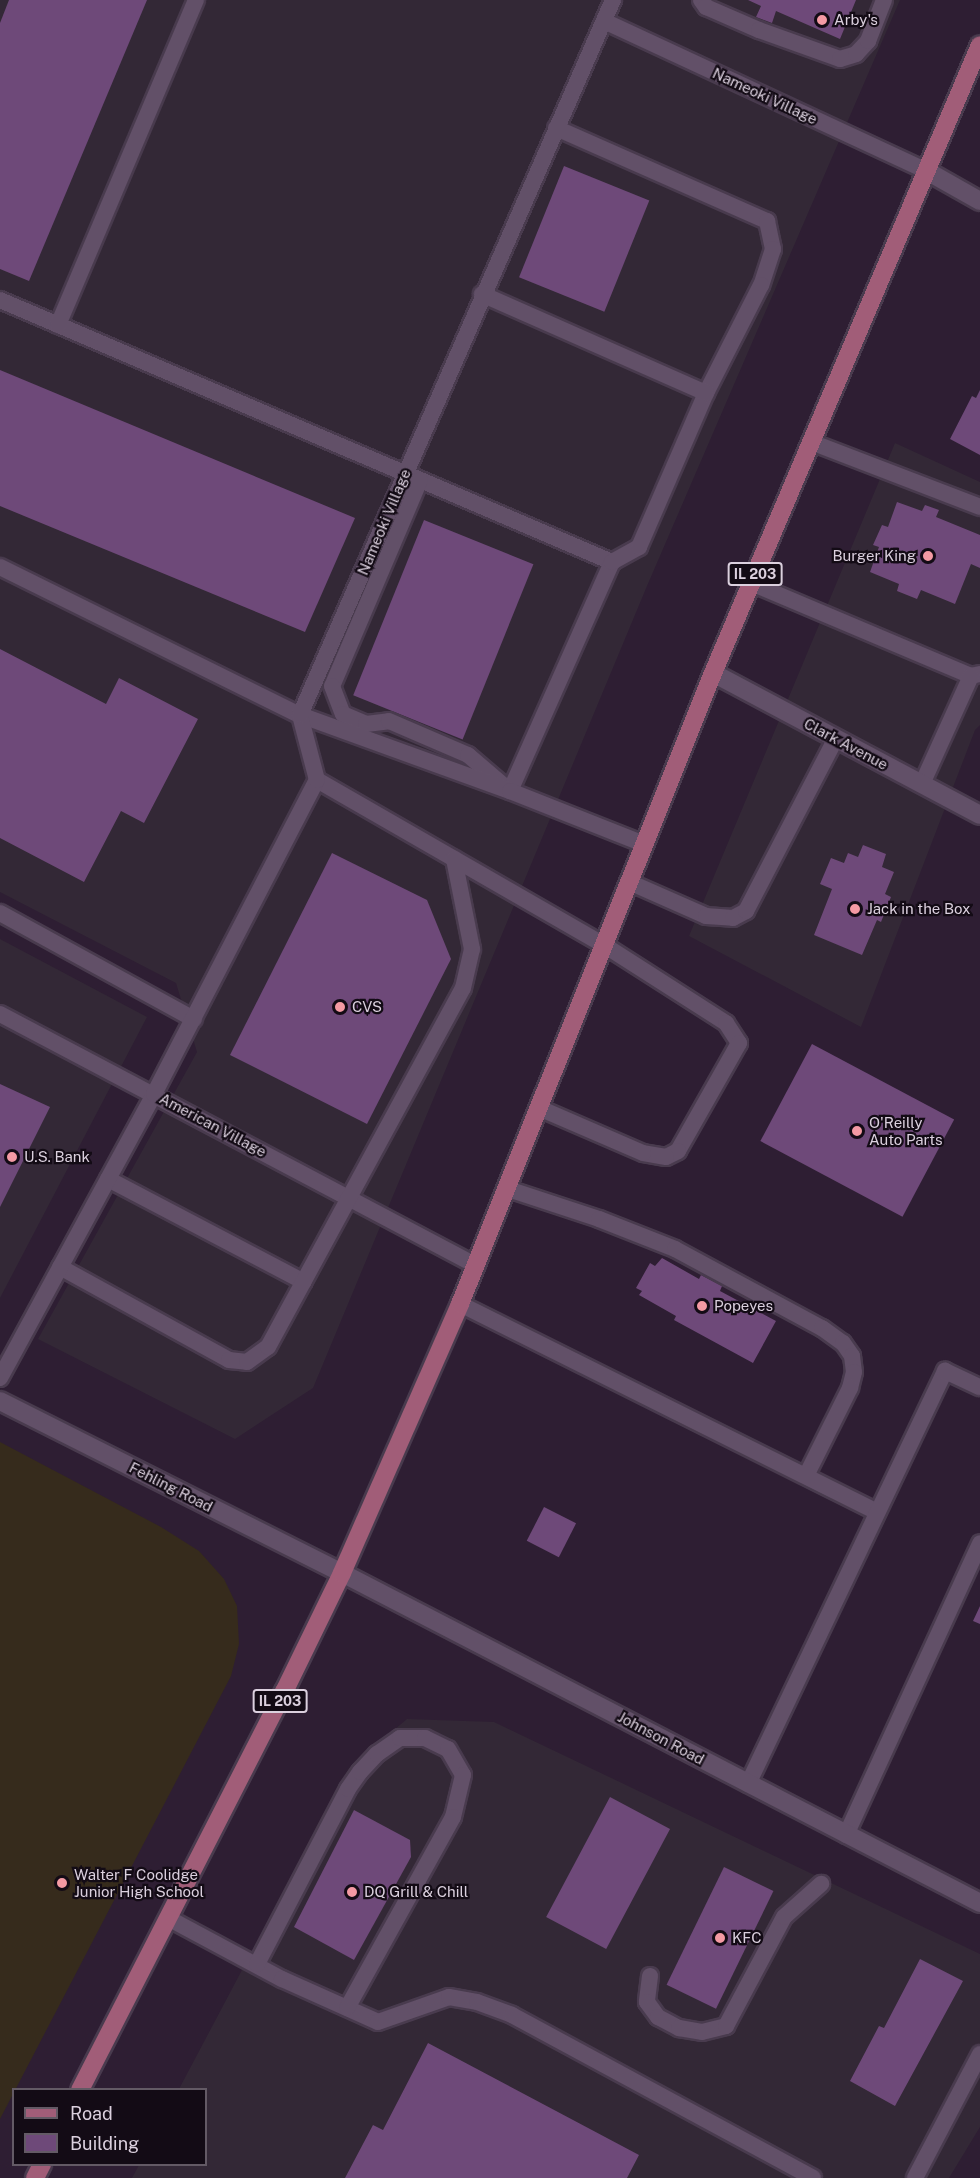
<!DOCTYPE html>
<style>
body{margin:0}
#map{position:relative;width:980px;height:2178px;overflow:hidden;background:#2e1e33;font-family:"Public Sans",sans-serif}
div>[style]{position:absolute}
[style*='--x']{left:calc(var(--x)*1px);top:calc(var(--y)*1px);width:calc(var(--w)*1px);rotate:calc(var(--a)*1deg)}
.commercial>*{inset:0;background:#332836}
.education>*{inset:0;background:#362b1c}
.building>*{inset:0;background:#6e4979;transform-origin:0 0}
.roads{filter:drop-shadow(2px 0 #493b4e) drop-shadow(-2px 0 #493b4e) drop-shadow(0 2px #493b4e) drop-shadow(0 -2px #493b4e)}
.service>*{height:16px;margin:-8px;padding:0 8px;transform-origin:8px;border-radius:8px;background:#625068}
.minor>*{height:18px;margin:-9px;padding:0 9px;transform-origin:9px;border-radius:9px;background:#625068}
.primary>*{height:18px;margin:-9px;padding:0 9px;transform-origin:9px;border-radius:9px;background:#a15d78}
.dots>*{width:16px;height:16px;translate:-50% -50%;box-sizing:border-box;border:3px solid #130b15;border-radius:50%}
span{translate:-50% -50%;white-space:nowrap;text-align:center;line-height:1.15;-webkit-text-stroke:4.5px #130b15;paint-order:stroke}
.shield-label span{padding:2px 4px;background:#130b15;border:2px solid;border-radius:4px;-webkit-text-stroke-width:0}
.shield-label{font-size:14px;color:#dbd0de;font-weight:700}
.poi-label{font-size:15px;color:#dbd0de}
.left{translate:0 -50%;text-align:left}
.right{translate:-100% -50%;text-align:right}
.street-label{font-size:15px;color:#dbd0de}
.legend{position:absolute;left:12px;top:2088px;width:195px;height:78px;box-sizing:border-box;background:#130b15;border:2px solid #635a65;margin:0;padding:8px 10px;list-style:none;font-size:18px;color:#dbd0de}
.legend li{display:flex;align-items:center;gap:12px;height:30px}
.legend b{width:30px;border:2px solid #635a65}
</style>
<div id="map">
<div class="commercial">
<div style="clip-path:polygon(0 0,900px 0,647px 586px,313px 1388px,235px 1439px,38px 1339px,197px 1052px,176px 983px,0 892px)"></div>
<div style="clip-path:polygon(895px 443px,980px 482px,980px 725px,975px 730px,861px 1027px,689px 936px)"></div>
<div style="clip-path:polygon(0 939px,147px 1017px,0 1298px)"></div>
<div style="clip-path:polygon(407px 1719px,494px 1722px,980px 1954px,980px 2127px,949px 2178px,132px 2178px,139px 2165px,206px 2164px,206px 2090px,179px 2089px,349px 1768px)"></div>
</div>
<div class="education">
<div style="clip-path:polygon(0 1442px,161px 1527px,199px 1551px,224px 1579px,237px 1606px,239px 1644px,231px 1676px,0 2119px)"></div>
</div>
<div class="building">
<div style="clip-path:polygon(9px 0,147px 0,29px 281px,0 269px,0 23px)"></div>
<div style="clip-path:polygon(748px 0,856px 0,840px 39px,776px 11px,772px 23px,756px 17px,761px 6px)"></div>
<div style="left:564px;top:166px;width:92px;height:120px;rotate:22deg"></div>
<div style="clip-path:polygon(0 370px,355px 518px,305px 632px,0 506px)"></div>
<div style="clip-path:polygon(980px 390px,980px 455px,950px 439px,972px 396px,976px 398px)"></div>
<div style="clip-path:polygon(897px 502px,922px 511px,925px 505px,939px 510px,936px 517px,980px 535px,980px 568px,971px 564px,955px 604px,921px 590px,917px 599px,897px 591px,899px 584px,870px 572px,879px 547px,873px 545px,882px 525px,888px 527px)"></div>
<div style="left:424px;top:520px;width:118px;height:189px;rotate:22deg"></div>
<div style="clip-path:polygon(0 649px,106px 704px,119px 678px,198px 719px,144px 823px,121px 811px,84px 882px,0 838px)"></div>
<div style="clip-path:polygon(863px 845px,886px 854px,882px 867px,894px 872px,885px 894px,891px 897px,881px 922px,877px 920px,862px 955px,814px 935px,832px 889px,820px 884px,831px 858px,844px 863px,848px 853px,858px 857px)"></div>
<div style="clip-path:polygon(332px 853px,427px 900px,451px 959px,367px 1124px,230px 1055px)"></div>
<div style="left:812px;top:1044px;width:161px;height:110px;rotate:28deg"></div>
<div style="clip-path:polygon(0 1084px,50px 1107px,0 1207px)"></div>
<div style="clip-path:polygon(662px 1258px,699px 1279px,701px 1275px,722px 1286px,720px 1291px,776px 1321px,753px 1363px,674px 1320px,676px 1316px,639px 1295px,642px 1291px,636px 1288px,650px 1263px,655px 1266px)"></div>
<div style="left:544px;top:1507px;width:36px;height:38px;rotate:27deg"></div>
<div style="clip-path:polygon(980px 1606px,980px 1624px,973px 1621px)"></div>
<div style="left:610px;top:1797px;width:68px;height:136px;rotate:28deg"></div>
<div style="clip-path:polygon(354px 1810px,410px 1840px,411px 1857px,354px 1960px,294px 1927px)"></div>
<div style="left:724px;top:1867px;width:55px;height:131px;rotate:26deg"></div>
<div style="clip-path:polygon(920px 1959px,963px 1981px,895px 2106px,850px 2081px,879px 2026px,884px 2028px)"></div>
<div style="clip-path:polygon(428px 2043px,639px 2155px,627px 2178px,345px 2178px,373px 2125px,383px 2130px)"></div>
</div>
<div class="roads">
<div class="service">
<div style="--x:701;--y:0;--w:9;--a:54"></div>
<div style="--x:706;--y:7;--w:58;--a:23.5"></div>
<div style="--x:759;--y:30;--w:86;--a:19.7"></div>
<div style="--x:840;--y:59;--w:17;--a:-17"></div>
<div style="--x:856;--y:54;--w:18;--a:-47"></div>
<div style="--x:868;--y:41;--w:44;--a:-68.7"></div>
<div style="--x:604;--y:21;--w:356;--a:24.9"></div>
<div style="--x:556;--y:128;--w:231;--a:23.8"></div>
<div style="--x:767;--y:221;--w:29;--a:78"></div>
<div style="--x:773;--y:249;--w:38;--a:108"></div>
<div style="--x:761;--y:285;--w:121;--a:117"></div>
<div style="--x:0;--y:300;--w:666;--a:23.18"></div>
<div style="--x:58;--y:325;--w:353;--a:-67"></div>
<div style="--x:811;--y:442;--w:181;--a:21"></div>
<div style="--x:420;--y:480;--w:224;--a:113.1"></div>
<div style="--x:332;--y:686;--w:30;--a:69"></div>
<div style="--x:343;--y:714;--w:25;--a:23"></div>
<div style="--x:366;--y:724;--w:23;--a:-7"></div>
<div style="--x:389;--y:721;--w:86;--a:23.3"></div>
<div style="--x:468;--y:755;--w:55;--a:40.6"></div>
<div style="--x:510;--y:791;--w:251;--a:-66"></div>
<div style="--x:612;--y:562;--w:31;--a:-29"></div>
<div style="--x:639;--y:547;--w:168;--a:-66.5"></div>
<div style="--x:706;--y:393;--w:245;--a:-156.2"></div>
<div style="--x:0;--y:567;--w:335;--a:26.3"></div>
<div style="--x:300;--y:715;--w:223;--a:19.9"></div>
<div style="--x:510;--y:791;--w:144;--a:21.6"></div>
<div style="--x:751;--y:583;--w:239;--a:22.9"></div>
<div style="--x:971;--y:676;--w:9;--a:-13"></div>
<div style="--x:317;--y:780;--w:331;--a:29.9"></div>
<div style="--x:604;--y:945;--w:145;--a:32.6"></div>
<div style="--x:726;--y:1023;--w:24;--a:57"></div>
<div style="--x:739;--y:1043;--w:124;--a:119.5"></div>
<div style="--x:678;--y:1151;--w:13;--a:153"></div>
<div style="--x:666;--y:1157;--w:23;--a:-170"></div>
<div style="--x:643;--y:1153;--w:113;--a:-156.6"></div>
<div style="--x:922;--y:784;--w:119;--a:-65.6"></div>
<div style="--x:629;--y:882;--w:84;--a:23.8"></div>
<div style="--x:706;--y:916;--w:27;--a:4"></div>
<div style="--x:733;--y:918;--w:15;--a:-28"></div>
<div style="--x:746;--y:911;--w:195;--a:-62.5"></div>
<div style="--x:0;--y:913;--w:221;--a:28.7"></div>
<div style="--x:0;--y:1014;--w:539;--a:27.85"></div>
<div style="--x:108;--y:1179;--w:221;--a:27.7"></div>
<div style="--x:508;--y:1189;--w:96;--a:18.2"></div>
<div style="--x:599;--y:1219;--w:82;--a:21.5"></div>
<div style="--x:675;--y:1249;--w:167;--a:28.3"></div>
<div style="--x:822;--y:1328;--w:26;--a:36"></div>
<div style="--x:843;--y:1343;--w:16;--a:55"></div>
<div style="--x:852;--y:1356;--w:16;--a:83"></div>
<div style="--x:854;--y:1372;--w:16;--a:104"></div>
<div style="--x:850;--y:1388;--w:98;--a:116.6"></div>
<div style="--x:60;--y:1267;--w:193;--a:28.8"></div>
<div style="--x:229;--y:1360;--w:18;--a:6"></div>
<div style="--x:247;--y:1362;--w:26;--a:-36"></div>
<div style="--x:268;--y:1347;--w:409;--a:-61.5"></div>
<div style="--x:463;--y:988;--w:40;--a:-77"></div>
<div style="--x:472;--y:949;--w:92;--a:-101.3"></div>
<div style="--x:460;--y:1304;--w:466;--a:26.5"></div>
<div style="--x:0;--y:1378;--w:323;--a:-61.5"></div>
<div style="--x:154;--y:1094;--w:354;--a:-62.6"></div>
<div style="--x:317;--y:780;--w:67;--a:-104.7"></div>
<div style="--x:300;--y:715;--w:781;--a:-66.36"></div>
<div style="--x:748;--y:1784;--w:458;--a:-64.5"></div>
<div style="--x:945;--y:1371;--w:38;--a:25"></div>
<div style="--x:846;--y:1835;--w:321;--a:-65.3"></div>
<div style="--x:168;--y:1918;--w:129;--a:28.2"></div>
<div style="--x:282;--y:1979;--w:105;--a:24.1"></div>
<div style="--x:378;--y:2022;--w:75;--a:-19.4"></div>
<div style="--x:449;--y:1997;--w:28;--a:10"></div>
<div style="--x:477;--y:2002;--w:37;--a:20"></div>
<div style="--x:512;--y:2015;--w:342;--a:28.4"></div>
<div style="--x:257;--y:1964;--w:197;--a:-62.5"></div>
<div style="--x:348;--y:1789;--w:21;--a:-55"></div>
<div style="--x:360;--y:1772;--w:25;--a:-47"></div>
<div style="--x:377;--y:1754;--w:28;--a:-35"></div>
<div style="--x:400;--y:1738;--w:25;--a:0"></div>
<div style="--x:425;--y:1738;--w:25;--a:26"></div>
<div style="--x:448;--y:1749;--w:30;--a:60"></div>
<div style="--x:463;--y:1775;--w:43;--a:103.4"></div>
<div style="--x:453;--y:1817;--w:218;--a:119"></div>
<div style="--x:650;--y:1976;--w:26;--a:97"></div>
<div style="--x:647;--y:2002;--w:19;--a:54"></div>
<div style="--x:658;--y:2017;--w:24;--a:28"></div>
<div style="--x:679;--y:2028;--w:23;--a:10"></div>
<div style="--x:702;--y:2032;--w:25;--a:-14"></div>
<div style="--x:726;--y:2026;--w:123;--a:-62"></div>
<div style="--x:784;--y:1917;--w:50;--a:-41.7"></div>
<div style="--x:915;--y:2178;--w:140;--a:-62.3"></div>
</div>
<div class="minor">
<div style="--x:927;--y:171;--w:61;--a:29.5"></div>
<div style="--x:713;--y:673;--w:302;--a:28"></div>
<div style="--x:0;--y:1401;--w:383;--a:26.7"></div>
<div style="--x:342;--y:1573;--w:718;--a:27.35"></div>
</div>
<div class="primary">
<div style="--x:80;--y:2090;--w:449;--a:-62.9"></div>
<div style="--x:285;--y:1690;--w:130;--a:-64"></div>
<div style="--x:342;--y:1573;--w:294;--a:-66.3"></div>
<div style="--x:460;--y:1304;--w:680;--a:-68.15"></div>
<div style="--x:713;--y:673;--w:682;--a:-66.97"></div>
<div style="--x:35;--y:2178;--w:16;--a:-63"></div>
</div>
</div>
<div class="dots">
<div style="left:822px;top:20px;background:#f49aa4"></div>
<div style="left:928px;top:556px;background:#f49aa4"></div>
<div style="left:855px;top:909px;background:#f49aa4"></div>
<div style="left:340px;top:1007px;background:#f49aa4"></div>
<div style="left:857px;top:1131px;background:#f49aa4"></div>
<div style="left:12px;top:1157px;background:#f49aa4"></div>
<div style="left:702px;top:1306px;background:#f49aa4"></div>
<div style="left:62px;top:1883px;background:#f49aa4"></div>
<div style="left:352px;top:1892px;background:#f49aa4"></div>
<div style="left:720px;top:1938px;background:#f49aa4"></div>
</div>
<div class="shield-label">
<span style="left:755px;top:574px">IL 203</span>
<span style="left:280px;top:1701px">IL 203</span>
</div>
<div class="poi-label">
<span class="left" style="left:834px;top:20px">Arby's</span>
<span class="right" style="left:916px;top:556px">Burger King</span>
<span class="left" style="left:867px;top:909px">Jack in the Box</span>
<span class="left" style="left:352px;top:1007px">CVS</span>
<span class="left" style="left:869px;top:1131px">O'Reilly<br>Auto Parts</span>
<span class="left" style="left:24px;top:1157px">U.S. Bank</span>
<span class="left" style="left:714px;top:1306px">Popeyes</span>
<span class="left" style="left:74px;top:1883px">Walter F Coolidge<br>Junior High School</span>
<span class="left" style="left:364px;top:1892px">DQ Grill &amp; Chill</span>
<span class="left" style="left:732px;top:1938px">KFC</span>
</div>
<div class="street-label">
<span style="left:765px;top:96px;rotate:25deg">Nameoki Village</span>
<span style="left:384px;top:522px;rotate:-67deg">Nameoki Village</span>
<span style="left:846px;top:744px;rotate:28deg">Clark Avenue</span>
<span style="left:213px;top:1125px;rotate:28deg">American Village</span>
<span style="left:171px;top:1487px;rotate:27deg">Fehling Road</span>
<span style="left:661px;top:1738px;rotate:28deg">Johnson Road</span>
</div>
<ul class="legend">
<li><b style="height:8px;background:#a15d78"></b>Road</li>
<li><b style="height:16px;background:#6e4979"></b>Building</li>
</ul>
</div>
